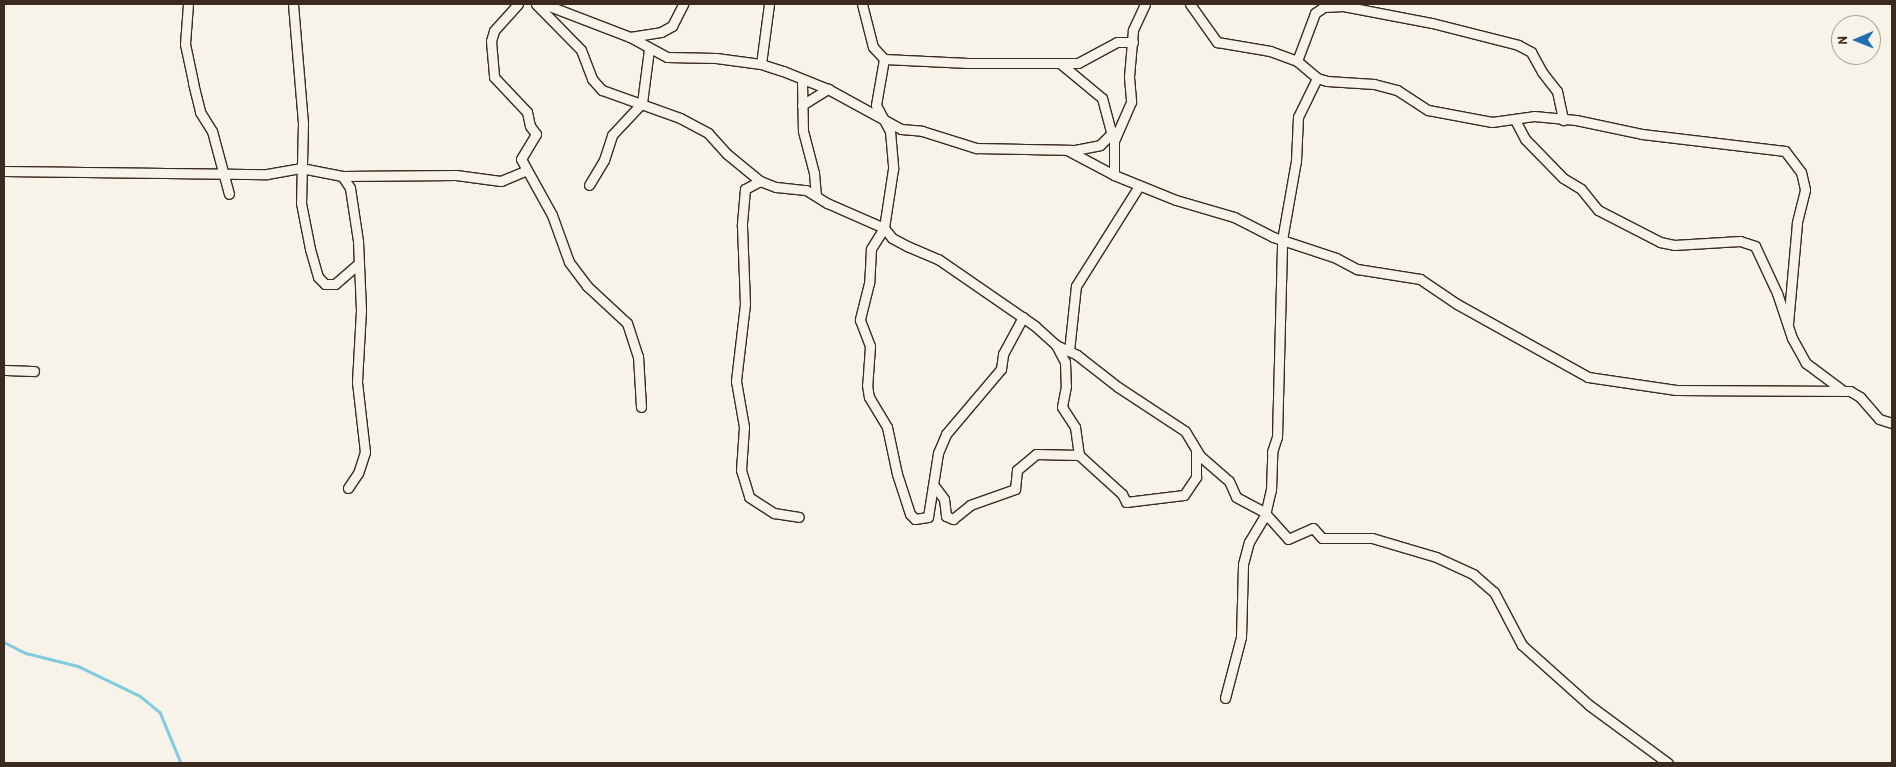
<!DOCTYPE html>
<style>
body{margin:0}
#map{position:relative;width:1896px;height:767px;overflow:hidden;background:#f7f3e8;font-family:"Patrick Hand",sans-serif}
div>[style]{position:absolute}
[style*='--x']{left:calc(var(--x)*1px);top:calc(var(--y)*1px);width:calc(var(--w)*1px);rotate:calc(var(--a)*1deg)}
.stream>*{height:2.5px;margin:-1.25px;padding:0 1.25px;transform-origin:1.25px;border-radius:1.25px;background:#81cbe2}
.roads{filter:drop-shadow(1px 0 #3b2a1e) drop-shadow(-1px 0 #3b2a1e) drop-shadow(0 1px #3b2a1e) drop-shadow(0 -1px #3b2a1e)}
.minor>*{height:9px;margin:-4.5px;padding:0 4.5px;transform-origin:4.5px;border-radius:4.5px;background:#f7f3e8}
span{translate:-50% -50%;white-space:nowrap;text-align:center;line-height:1.15;-webkit-text-stroke:4px #f7f3e8;paint-order:stroke}
.frame{position:absolute;inset:0;border:5px solid #3b2a1e;pointer-events:none}
.north{position:absolute;left:1831px;top:15px;width:50px;height:50px;box-sizing:border-box;background:#f7f3e8;border:1px solid #aca397;border-radius:50%;rotate:269deg;font-size:14px;font-weight:700;line-height:20px;text-align:center;color:#3b2a1e}
.north::after{content:'';display:block;margin:auto;width:18px;height:22px;background:#1f6fb2;clip-path:polygon(50% 0,100% 100%,50% 72%,0 100%)}
</style>
<div id="map">
<div class="stream">
<div style="--x:4;--y:642;--w:25;--a:27"></div>
<div style="--x:26;--y:653;--w:54;--a:14"></div>
<div style="--x:78;--y:666;--w:69;--a:25.8"></div>
<div style="--x:140;--y:696;--w:26;--a:39"></div>
<div style="--x:160;--y:712;--w:55;--a:67.6"></div>
</div>
<div class="roads">
<div class="minor">
<div style="--x:188;--y:4;--w:40;--a:94.3"></div>
<div style="--x:185;--y:44;--w:40;--a:78"></div>
<div style="--x:193;--y:83;--w:30;--a:76"></div>
<div style="--x:200;--y:112;--w:22;--a:58"></div>
<div style="--x:212;--y:131;--w:65;--a:74.9"></div>
<div style="--x:293;--y:4;--w:119;--a:85.2"></div>
<div style="--x:303;--y:123;--w:80;--a:91.4"></div>
<div style="--x:301;--y:203;--w:47;--a:78.9"></div>
<div style="--x:310;--y:249;--w:29;--a:74"></div>
<div style="--x:318;--y:277;--w:10;--a:45"></div>
<div style="--x:325;--y:284;--w:10;--a:0"></div>
<div style="--x:335;--y:284;--w:32;--a:-41"></div>
<div style="--x:518;--y:4;--w:36;--a:132"></div>
<div style="--x:494;--y:31;--w:10;--a:107"></div>
<div style="--x:491;--y:41;--w:36;--a:85"></div>
<div style="--x:494;--y:77;--w:48;--a:46.7"></div>
<div style="--x:527;--y:112;--w:14;--a:78"></div>
<div style="--x:530;--y:126;--w:10;--a:53"></div>
<div style="--x:536;--y:134;--w:29;--a:121"></div>
<div style="--x:521;--y:159;--w:64;--a:61"></div>
<div style="--x:552;--y:215;--w:50;--a:70.1"></div>
<div style="--x:569;--y:262;--w:30;--a:53"></div>
<div style="--x:587;--y:286;--w:54;--a:42.8"></div>
<div style="--x:627;--y:323;--w:35;--a:72"></div>
<div style="--x:638;--y:356;--w:51;--a:86.6"></div>
<div style="--x:536;--y:4;--w:64;--a:45.6"></div>
<div style="--x:581;--y:50;--w:31;--a:69"></div>
<div style="--x:592;--y:79;--w:15;--a:48"></div>
<div style="--x:602;--y:90;--w:83;--a:19.7"></div>
<div style="--x:680;--y:118;--w:32;--a:28"></div>
<div style="--x:708;--y:133;--w:28;--a:48"></div>
<div style="--x:727;--y:154;--w:43;--a:39.3"></div>
<div style="--x:760;--y:181;--w:17;--a:21"></div>
<div style="--x:776;--y:187;--w:30;--a:6"></div>
<div style="--x:806;--y:190;--w:25;--a:32"></div>
<div style="--x:827;--y:203;--w:62;--a:23.7"></div>
<div style="--x:884;--y:228;--w:13;--a:51"></div>
<div style="--x:892;--y:238;--w:17;--a:28"></div>
<div style="--x:907;--y:246;--w:34;--a:23"></div>
<div style="--x:938;--y:259;--w:118;--a:34.6"></div>
<div style="--x:1035;--y:326;--w:28;--a:42"></div>
<div style="--x:1056;--y:345;--w:23;--a:25"></div>
<div style="--x:1077;--y:355;--w:52;--a:38"></div>
<div style="--x:1118;--y:387;--w:80;--a:33.3"></div>
<div style="--x:1185;--y:431;--w:29;--a:59"></div>
<div style="--x:1200;--y:456;--w:38;--a:41"></div>
<div style="--x:1229;--y:481;--w:17;--a:66"></div>
<div style="--x:1236;--y:497;--w:32;--a:28"></div>
<div style="--x:1264;--y:512;--w:36;--a:48"></div>
<div style="--x:1288;--y:539;--w:27;--a:-24"></div>
<div style="--x:1313;--y:528;--w:13;--a:48"></div>
<div style="--x:1322;--y:538;--w:50;--a:0"></div>
<div style="--x:1372;--y:538;--w:67;--a:16.5"></div>
<div style="--x:1436;--y:557;--w:41;--a:24.7"></div>
<div style="--x:1473;--y:574;--w:28;--a:41"></div>
<div style="--x:1494;--y:592;--w:60;--a:62.2"></div>
<div style="--x:1522;--y:645;--w:90;--a:41.8"></div>
<div style="--x:1589;--y:705;--w:98;--a:36.3"></div>
<div style="--x:544;--y:4;--w:92;--a:21"></div>
<div style="--x:630;--y:37;--w:42;--a:28.4"></div>
<div style="--x:667;--y:57;--w:49;--a:1.2"></div>
<div style="--x:716;--y:58;--w:45;--a:7.6"></div>
<div style="--x:761;--y:64;--w:23;--a:18"></div>
<div style="--x:783;--y:71;--w:48;--a:21.8"></div>
<div style="--x:828;--y:89;--w:83;--a:28.7"></div>
<div style="--x:901;--y:129;--w:21;--a:5"></div>
<div style="--x:922;--y:131;--w:57;--a:17.5"></div>
<div style="--x:976;--y:148;--w:99;--a:1.2"></div>
<div style="--x:1075;--y:150;--w:25;--a:-11"></div>
<div style="--x:1100;--y:145;--w:16;--a:-45"></div>
<div style="--x:862;--y:4;--w:44;--a:75.7"></div>
<div style="--x:873;--y:47;--w:16;--a:47"></div>
<div style="--x:884;--y:59;--w:84;--a:2.7"></div>
<div style="--x:968;--y:63;--w:110;--a:0"></div>
<div style="--x:1078;--y:63;--w:44;--a:-28.3"></div>
<div style="--x:1117;--y:42;--w:16;--a:0"></div>
<div style="--x:1145;--y:4;--w:29;--a:115"></div>
<div style="--x:1133;--y:30;--w:47;--a:94.9"></div>
<div style="--x:1129;--y:77;--w:25;--a:85"></div>
<div style="--x:1131;--y:102;--w:43;--a:113.6"></div>
<div style="--x:1114;--y:141;--w:34;--a:90"></div>
<div style="--x:1114;--y:175;--w:67;--a:22"></div>
<div style="--x:1176;--y:200;--w:60;--a:16.3"></div>
<div style="--x:1234;--y:217;--w:44;--a:27.1"></div>
<div style="--x:1273;--y:237;--w:66;--a:18.4"></div>
<div style="--x:1336;--y:258;--w:24;--a:28"></div>
<div style="--x:1357;--y:269;--w:64;--a:9"></div>
<div style="--x:1420;--y:279;--w:45;--a:34"></div>
<div style="--x:1457;--y:304;--w:150;--a:29.1"></div>
<div style="--x:1588;--y:377;--w:89;--a:8.4"></div>
<div style="--x:1676;--y:390;--w:174;--a:0.3"></div>
<div style="--x:1850;--y:391;--w:12;--a:31"></div>
<div style="--x:1860;--y:397;--w:29;--a:49"></div>
<div style="--x:1879;--y:419;--w:14;--a:17"></div>
<div style="--x:1190;--y:4;--w:47;--a:54.6"></div>
<div style="--x:1217;--y:42;--w:54;--a:9.6"></div>
<div style="--x:1270;--y:51;--w:29;--a:20"></div>
<div style="--x:1297;--y:61;--w:26;--a:40"></div>
<div style="--x:1317;--y:78;--w:10;--a:17"></div>
<div style="--x:1327;--y:81;--w:47;--a:3.7"></div>
<div style="--x:1374;--y:84;--w:24;--a:15"></div>
<div style="--x:1397;--y:90;--w:37;--a:33"></div>
<div style="--x:1428;--y:110;--w:65;--a:10.6"></div>
<div style="--x:1492;--y:122;--w:42;--a:-8.1"></div>
<div style="--x:1534;--y:116;--w:42;--a:5.4"></div>
<div style="--x:1576;--y:120;--w:67;--a:12"></div>
<div style="--x:1642;--y:134;--w:144;--a:6.8"></div>
<div style="--x:1785;--y:151;--w:26;--a:53"></div>
<div style="--x:1801;--y:172;--w:18;--a:77"></div>
<div style="--x:1805;--y:190;--w:34;--a:104"></div>
<div style="--x:1797;--y:223;--w:101;--a:95.1"></div>
<div style="--x:630;--y:37;--w:31;--a:-9"></div>
<div style="--x:661;--y:32;--w:13;--a:-29"></div>
<div style="--x:672;--y:26;--w:25;--a:-63"></div>
<div style="--x:884;--y:59;--w:47;--a:99.9"></div>
<div style="--x:876;--y:105;--w:30;--a:62"></div>
<div style="--x:890;--y:131;--w:38;--a:85"></div>
<div style="--x:893;--y:169;--w:60;--a:98.7"></div>
<div style="--x:884;--y:228;--w:25;--a:122"></div>
<div style="--x:871;--y:249;--w:34;--a:93"></div>
<div style="--x:869;--y:283;--w:38;--a:104"></div>
<div style="--x:860;--y:320;--w:28;--a:69"></div>
<div style="--x:870;--y:346;--w:39;--a:94"></div>
<div style="--x:867;--y:385;--w:12;--a:81"></div>
<div style="--x:869;--y:397;--w:35;--a:59"></div>
<div style="--x:887;--y:427;--w:48;--a:78"></div>
<div style="--x:897;--y:474;--w:42;--a:72"></div>
<div style="--x:910;--y:514;--w:7;--a:45"></div>
<div style="--x:915;--y:519;--w:13;--a:-9"></div>
<div style="--x:928;--y:517;--w:65;--a:-81.1"></div>
<div style="--x:938;--y:453;--w:21;--a:-67"></div>
<div style="--x:946;--y:434;--w:85;--a:-49.8"></div>
<div style="--x:1001;--y:369;--w:15;--a:-82"></div>
<div style="--x:1003;--y:354;--w:42;--a:-61.6"></div>
<div style="--x:1297;--y:61;--w:51;--a:-69.4"></div>
<div style="--x:1315;--y:13;--w:11;--a:-34"></div>
<div style="--x:1324;--y:7;--w:19;--a:-3"></div>
<div style="--x:1343;--y:6;--w:91;--a:10.8"></div>
<div style="--x:1432;--y:23;--w:89;--a:14.3"></div>
<div style="--x:1518;--y:45;--w:15;--a:28"></div>
<div style="--x:1531;--y:52;--w:23;--a:61"></div>
<div style="--x:1542;--y:72;--w:24;--a:52"></div>
<div style="--x:1557;--y:91;--w:30;--a:78"></div>
<div style="--x:761;--y:64;--w:61;--a:-82.4"></div>
<div style="--x:1061;--y:64;--w:53;--a:39.7"></div>
<div style="--x:1102;--y:98;--w:42;--a:75"></div>
<div style="--x:802;--y:81;--w:50;--a:88.9"></div>
<div style="--x:803;--y:131;--w:43;--a:75.3"></div>
<div style="--x:814;--y:173;--w:22;--a:85"></div>
<div style="--x:802;--y:105;--w:31;--a:-32"></div>
<div style="--x:1515;--y:120;--w:21;--a:62"></div>
<div style="--x:1525;--y:139;--w:54;--a:45.7"></div>
<div style="--x:1563;--y:178;--w:21;--a:31"></div>
<div style="--x:1581;--y:189;--w:27;--a:51"></div>
<div style="--x:1598;--y:210;--w:70;--a:27.3"></div>
<div style="--x:1660;--y:242;--w:14;--a:12"></div>
<div style="--x:1674;--y:245;--w:66;--a:-3.5"></div>
<div style="--x:1740;--y:241;--w:16;--a:18"></div>
<div style="--x:1755;--y:246;--w:52;--a:64.9"></div>
<div style="--x:1777;--y:293;--w:47;--a:71.6"></div>
<div style="--x:1792;--y:338;--w:29;--a:61"></div>
<div style="--x:1806;--y:363;--w:45;--a:36.9"></div>
<div style="--x:1067;--y:150;--w:53;--a:28"></div>
<div style="--x:4;--y:171;--w:263;--a:0.7"></div>
<div style="--x:267;--y:174;--w:35;--a:-10"></div>
<div style="--x:301;--y:168;--w:42;--a:11"></div>
<div style="--x:342;--y:176;--w:14;--a:56"></div>
<div style="--x:350;--y:188;--w:54;--a:81.4"></div>
<div style="--x:358;--y:241;--w:69;--a:87.5"></div>
<div style="--x:361;--y:310;--w:72;--a:93.2"></div>
<div style="--x:357;--y:382;--w:70;--a:83.5"></div>
<div style="--x:365;--y:452;--w:22;--a:108"></div>
<div style="--x:358;--y:473;--w:18;--a:124"></div>
<div style="--x:342;--y:176;--w:114;--a:-0.5"></div>
<div style="--x:456;--y:175;--w:45;--a:7.6"></div>
<div style="--x:501;--y:181;--w:28;--a:-23"></div>
<div style="--x:760;--y:181;--w:17;--a:152"></div>
<div style="--x:745;--y:189;--w:37;--a:95"></div>
<div style="--x:742;--y:226;--w:78;--a:87.8"></div>
<div style="--x:745;--y:304;--w:78;--a:96.7"></div>
<div style="--x:736;--y:381;--w:47;--a:80.1"></div>
<div style="--x:744;--y:427;--w:43;--a:94"></div>
<div style="--x:741;--y:470;--w:28;--a:73"></div>
<div style="--x:749;--y:497;--w:30;--a:33"></div>
<div style="--x:774;--y:513;--w:25;--a:9"></div>
<div style="--x:589;--y:185;--w:29;--a:-59"></div>
<div style="--x:604;--y:160;--w:26;--a:-72"></div>
<div style="--x:612;--y:135;--w:44;--a:-46.8"></div>
<div style="--x:642;--y:103;--w:54;--a:-82.6"></div>
<div style="--x:1056;--y:345;--w:19;--a:62"></div>
<div style="--x:1065;--y:362;--w:24;--a:88"></div>
<div style="--x:1066;--y:386;--w:21;--a:101"></div>
<div style="--x:1062;--y:407;--w:24;--a:57"></div>
<div style="--x:1075;--y:427;--w:28;--a:82"></div>
<div style="--x:1079;--y:455;--w:58;--a:42.2"></div>
<div style="--x:1122;--y:494;--w:9;--a:63"></div>
<div style="--x:1126;--y:502;--w:58;--a:-6.9"></div>
<div style="--x:1184;--y:495;--w:22;--a:-56"></div>
<div style="--x:1196;--y:477;--w:26;--a:-90"></div>
<div style="--x:1069;--y:351;--w:65;--a:-83.9"></div>
<div style="--x:1076;--y:286;--w:118;--a:-57.8"></div>
<div style="--x:4;--y:370;--w:30;--a:2"></div>
<div style="--x:935;--y:487;--w:15;--a:53"></div>
<div style="--x:944;--y:499;--w:17;--a:83"></div>
<div style="--x:946;--y:516;--w:8;--a:23"></div>
<div style="--x:953;--y:519;--w:22;--a:-39"></div>
<div style="--x:970;--y:505;--w:48;--a:-19.6"></div>
<div style="--x:1015;--y:489;--w:19;--a:-84"></div>
<div style="--x:1017;--y:470;--w:25;--a:-40"></div>
<div style="--x:1036;--y:454;--w:43;--a:1.3"></div>
<div style="--x:1225;--y:698;--w:63;--a:-75.3"></div>
<div style="--x:1241;--y:637;--w:73;--a:-88.4"></div>
<div style="--x:1243;--y:564;--w:23;--a:-75"></div>
<div style="--x:1249;--y:542;--w:31;--a:-59"></div>
<div style="--x:1265;--y:515;--w:26;--a:-77"></div>
<div style="--x:1271;--y:490;--w:38;--a:-88"></div>
<div style="--x:1272;--y:452;--w:16;--a:-72"></div>
<div style="--x:1277;--y:437;--w:197;--a:-88.5"></div>
<div style="--x:1282;--y:240;--w:80;--a:-80"></div>
<div style="--x:1296;--y:161;--w:44;--a:-87.4"></div>
<div style="--x:1298;--y:117;--w:43;--a:-64"></div>
</div>
</div>
<div class="frame"></div>
<div class="north">N</div>
</div>
